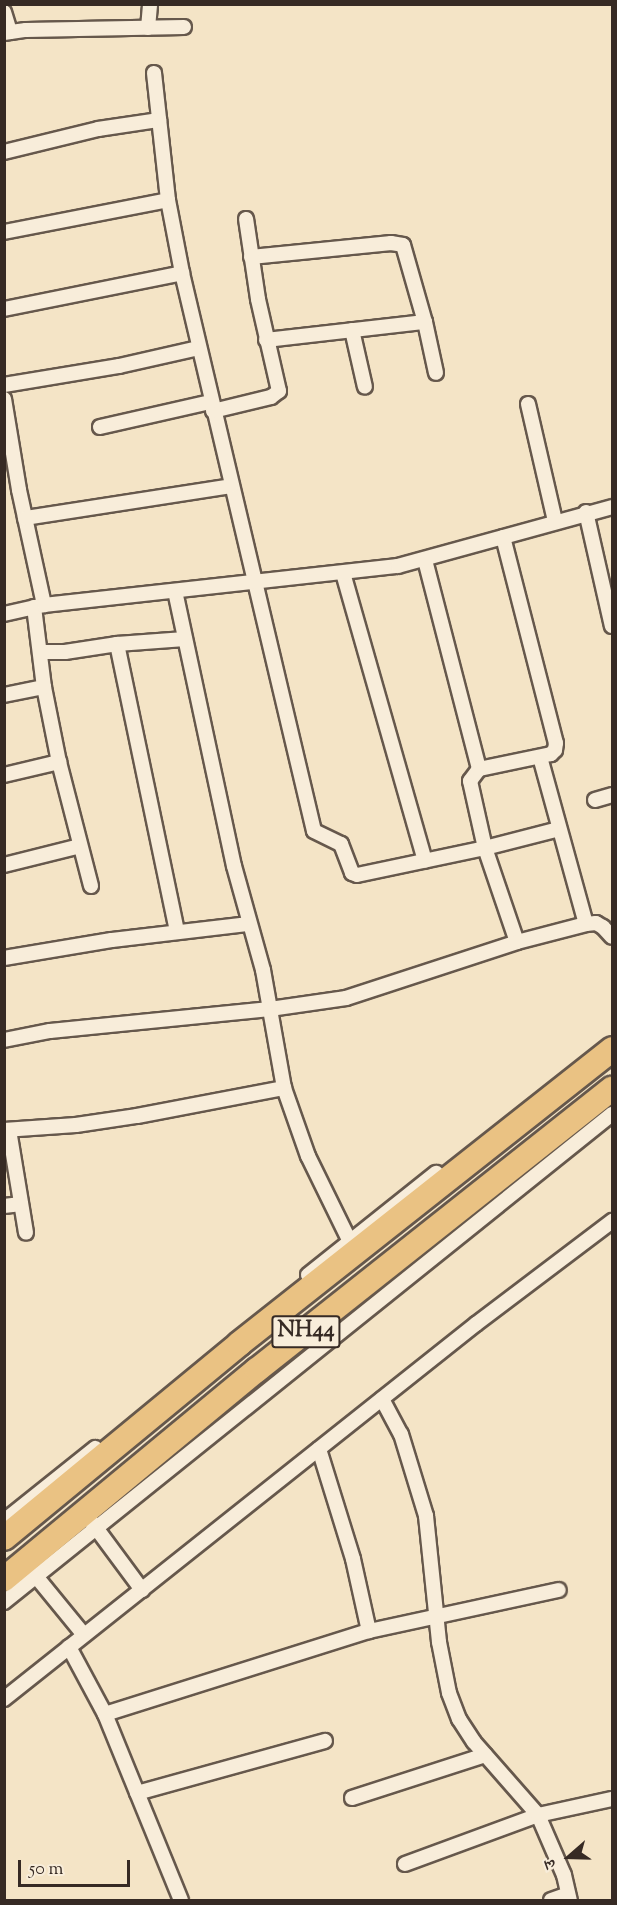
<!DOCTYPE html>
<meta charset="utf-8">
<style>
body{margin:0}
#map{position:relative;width:617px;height:1905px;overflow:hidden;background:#f4e4c6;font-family:"Sorts Mill Goudy","Noto Serif Devanagari",serif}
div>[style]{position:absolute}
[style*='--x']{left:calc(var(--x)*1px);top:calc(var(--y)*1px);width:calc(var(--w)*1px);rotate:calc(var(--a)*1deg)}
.roads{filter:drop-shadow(2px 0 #66584c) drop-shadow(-2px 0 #66584c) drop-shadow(0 2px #66584c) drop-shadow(0 -2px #66584c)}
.minor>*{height:14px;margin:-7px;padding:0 7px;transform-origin:7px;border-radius:7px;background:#f8edda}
.trunk>*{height:24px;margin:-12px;padding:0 12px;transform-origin:12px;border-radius:12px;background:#eac283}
span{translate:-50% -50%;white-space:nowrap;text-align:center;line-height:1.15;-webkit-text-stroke:4.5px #f8edda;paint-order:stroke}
.shield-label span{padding:2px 4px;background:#f8edda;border:2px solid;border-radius:4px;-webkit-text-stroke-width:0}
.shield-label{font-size:22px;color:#362a24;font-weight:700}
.frame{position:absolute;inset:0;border:6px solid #362a24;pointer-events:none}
.north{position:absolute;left:539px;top:1827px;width:60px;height:60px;-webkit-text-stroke:4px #f8edda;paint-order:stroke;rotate:250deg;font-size:16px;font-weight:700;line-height:24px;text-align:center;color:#362a24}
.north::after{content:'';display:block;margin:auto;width:21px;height:27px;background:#362a24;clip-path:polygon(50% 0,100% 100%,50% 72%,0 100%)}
.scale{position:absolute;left:18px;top:1860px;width:112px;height:27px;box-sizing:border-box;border:3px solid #362a24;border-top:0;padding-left:8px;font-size:18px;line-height:21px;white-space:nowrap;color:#362a24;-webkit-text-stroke:4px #f8edda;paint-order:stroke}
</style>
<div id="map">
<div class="roads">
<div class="minor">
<div style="--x:4;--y:12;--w:21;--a:73"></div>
<div style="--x:148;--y:28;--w:24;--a:-85"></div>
<div style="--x:4;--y:33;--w:22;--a:-8"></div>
<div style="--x:26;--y:30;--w:158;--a:-1.1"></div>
<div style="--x:154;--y:73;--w:128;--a:83.7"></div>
<div style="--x:168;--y:200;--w:74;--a:79.1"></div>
<div style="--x:182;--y:273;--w:573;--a:76.69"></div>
<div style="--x:314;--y:831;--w:30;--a:26"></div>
<div style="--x:341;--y:844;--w:31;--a:69"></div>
<div style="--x:352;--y:873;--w:5;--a:22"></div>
<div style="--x:357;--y:875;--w:131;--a:-11.9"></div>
<div style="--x:485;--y:848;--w:76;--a:-14.4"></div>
<div style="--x:4;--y:152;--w:97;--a:-13.7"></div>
<div style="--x:98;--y:129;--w:62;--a:-8.4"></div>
<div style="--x:4;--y:232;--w:167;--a:-11"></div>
<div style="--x:251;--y:257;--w:141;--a:-5.7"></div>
<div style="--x:391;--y:243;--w:12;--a:9"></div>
<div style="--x:403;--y:245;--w:80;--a:74.1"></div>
<div style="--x:425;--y:322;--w:52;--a:77.8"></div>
<div style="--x:4;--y:309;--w:182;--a:-11.4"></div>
<div style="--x:352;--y:330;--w:58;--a:77.2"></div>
<div style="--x:266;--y:340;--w:160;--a:-6.5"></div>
<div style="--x:4;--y:385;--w:117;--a:-9.4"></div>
<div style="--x:119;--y:366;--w:81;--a:-12.8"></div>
<div style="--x:4;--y:399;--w:92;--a:80.6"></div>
<div style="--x:19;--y:490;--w:118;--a:77.7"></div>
<div style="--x:528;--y:404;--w:120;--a:77"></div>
<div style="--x:213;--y:411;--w:60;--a:-13.6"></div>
<div style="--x:271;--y:397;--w:10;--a:-37"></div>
<div style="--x:279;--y:391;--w:94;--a:-102.9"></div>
<div style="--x:258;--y:299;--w:81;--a:-98.5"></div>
<div style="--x:100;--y:427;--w:113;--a:-12.8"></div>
<div style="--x:586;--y:512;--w:117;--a:77.2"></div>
<div style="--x:25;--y:518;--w:208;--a:-8.8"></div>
<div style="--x:503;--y:537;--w:213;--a:75.6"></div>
<div style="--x:556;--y:743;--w:7;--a:98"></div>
<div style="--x:555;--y:750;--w:6;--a:135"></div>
<div style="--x:551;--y:754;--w:74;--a:168.2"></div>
<div style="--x:479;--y:769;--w:15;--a:127"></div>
<div style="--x:470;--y:781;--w:69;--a:77.4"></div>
<div style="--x:485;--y:848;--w:99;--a:71.2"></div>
<div style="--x:425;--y:560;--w:216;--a:75.5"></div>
<div style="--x:343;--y:573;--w:299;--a:74.1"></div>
<div style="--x:175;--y:591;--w:281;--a:77.9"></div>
<div style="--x:234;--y:866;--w:108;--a:74.4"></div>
<div style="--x:263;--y:970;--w:120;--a:79.9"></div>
<div style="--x:284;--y:1088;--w:72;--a:70.6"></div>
<div style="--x:308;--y:1156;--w:102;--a:63.9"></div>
<div style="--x:34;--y:607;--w:81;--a:82.9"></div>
<div style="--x:44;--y:687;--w:76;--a:78.7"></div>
<div style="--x:59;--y:762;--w:128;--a:75.5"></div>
<div style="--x:4;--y:614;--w:41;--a:-12.7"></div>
<div style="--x:44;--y:605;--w:356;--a:-6.3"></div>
<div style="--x:398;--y:566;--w:222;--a:-15.4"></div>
<div style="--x:117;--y:644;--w:294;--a:78.2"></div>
<div style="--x:40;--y:652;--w:25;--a:0"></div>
<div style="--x:65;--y:652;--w:53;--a:-8.7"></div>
<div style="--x:117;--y:644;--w:68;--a:-4.2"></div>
<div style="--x:4;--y:695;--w:41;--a:-11.3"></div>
<div style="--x:540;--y:757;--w:173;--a:74.6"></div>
<div style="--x:4;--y:775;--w:57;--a:-13.3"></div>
<div style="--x:595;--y:800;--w:18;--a:-16"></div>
<div style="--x:4;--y:865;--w:78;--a:-14"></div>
<div style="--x:4;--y:958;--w:109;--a:-9.5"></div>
<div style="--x:112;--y:940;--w:138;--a:-6.7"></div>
<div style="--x:4;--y:1040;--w:47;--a:-11.1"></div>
<div style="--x:50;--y:1031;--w:221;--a:-5.7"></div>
<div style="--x:270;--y:1009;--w:77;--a:-8.2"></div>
<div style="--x:346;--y:998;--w:180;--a:-18.1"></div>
<div style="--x:517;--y:942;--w:71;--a:-14.6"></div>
<div style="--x:586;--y:924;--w:10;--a:-6"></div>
<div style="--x:596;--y:923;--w:8;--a:30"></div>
<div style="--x:603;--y:927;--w:13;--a:48"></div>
<div style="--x:4;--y:1130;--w:72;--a:-4"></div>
<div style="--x:76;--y:1125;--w:62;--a:-8.4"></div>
<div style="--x:137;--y:1116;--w:150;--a:-10.8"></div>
<div style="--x:9;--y:1130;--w:104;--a:80.6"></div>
<div style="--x:4;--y:1206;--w:17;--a:-7"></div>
<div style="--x:308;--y:1275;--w:164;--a:-38.6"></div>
<div style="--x:382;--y:1399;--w:40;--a:62"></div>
<div style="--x:401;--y:1434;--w:86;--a:73"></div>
<div style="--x:426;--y:1516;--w:127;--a:84.1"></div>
<div style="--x:439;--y:1642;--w:52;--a:78.9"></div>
<div style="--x:449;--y:1693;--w:28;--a:69"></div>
<div style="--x:459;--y:1719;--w:27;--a:57"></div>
<div style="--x:474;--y:1742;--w:97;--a:48.8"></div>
<div style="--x:538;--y:1815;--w:65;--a:66.6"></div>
<div style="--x:564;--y:1875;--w:26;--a:77"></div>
<div style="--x:319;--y:1449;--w:115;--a:72.8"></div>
<div style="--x:353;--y:1559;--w:74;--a:77.5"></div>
<div style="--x:4;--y:1521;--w:117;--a:-38.7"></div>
<div style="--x:91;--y:1521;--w:86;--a:53.5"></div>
<div style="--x:30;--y:1569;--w:85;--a:50.7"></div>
<div style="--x:4;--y:1602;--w:780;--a:-38.75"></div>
<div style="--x:69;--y:1647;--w:76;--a:61.8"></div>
<div style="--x:105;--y:1714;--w:201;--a:67.8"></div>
<div style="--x:4;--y:1699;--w:603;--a:-38.47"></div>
<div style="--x:476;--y:1324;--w:171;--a:-37.1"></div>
<div style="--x:105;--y:1714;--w:277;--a:-17.5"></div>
<div style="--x:369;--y:1631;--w:194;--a:-12.2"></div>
<div style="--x:137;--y:1793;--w:195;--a:-15.5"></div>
<div style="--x:352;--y:1798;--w:140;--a:-17.9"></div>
<div style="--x:405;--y:1864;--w:142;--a:-20.2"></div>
<div style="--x:538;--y:1815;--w:76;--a:-12.2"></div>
<div style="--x:551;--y:1900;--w:18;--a:-19"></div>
</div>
<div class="trunk">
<div style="--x:4;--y:1538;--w:305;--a:-39.5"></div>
<div style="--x:239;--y:1344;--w:476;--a:-38.3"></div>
<div style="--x:4;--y:1579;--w:328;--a:-39.6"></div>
<div style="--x:257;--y:1370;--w:453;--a:-38.4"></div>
</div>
</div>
<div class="shield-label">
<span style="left:306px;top:1332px">NH44</span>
</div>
<div class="frame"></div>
<div class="north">उ</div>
<div class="scale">50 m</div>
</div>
